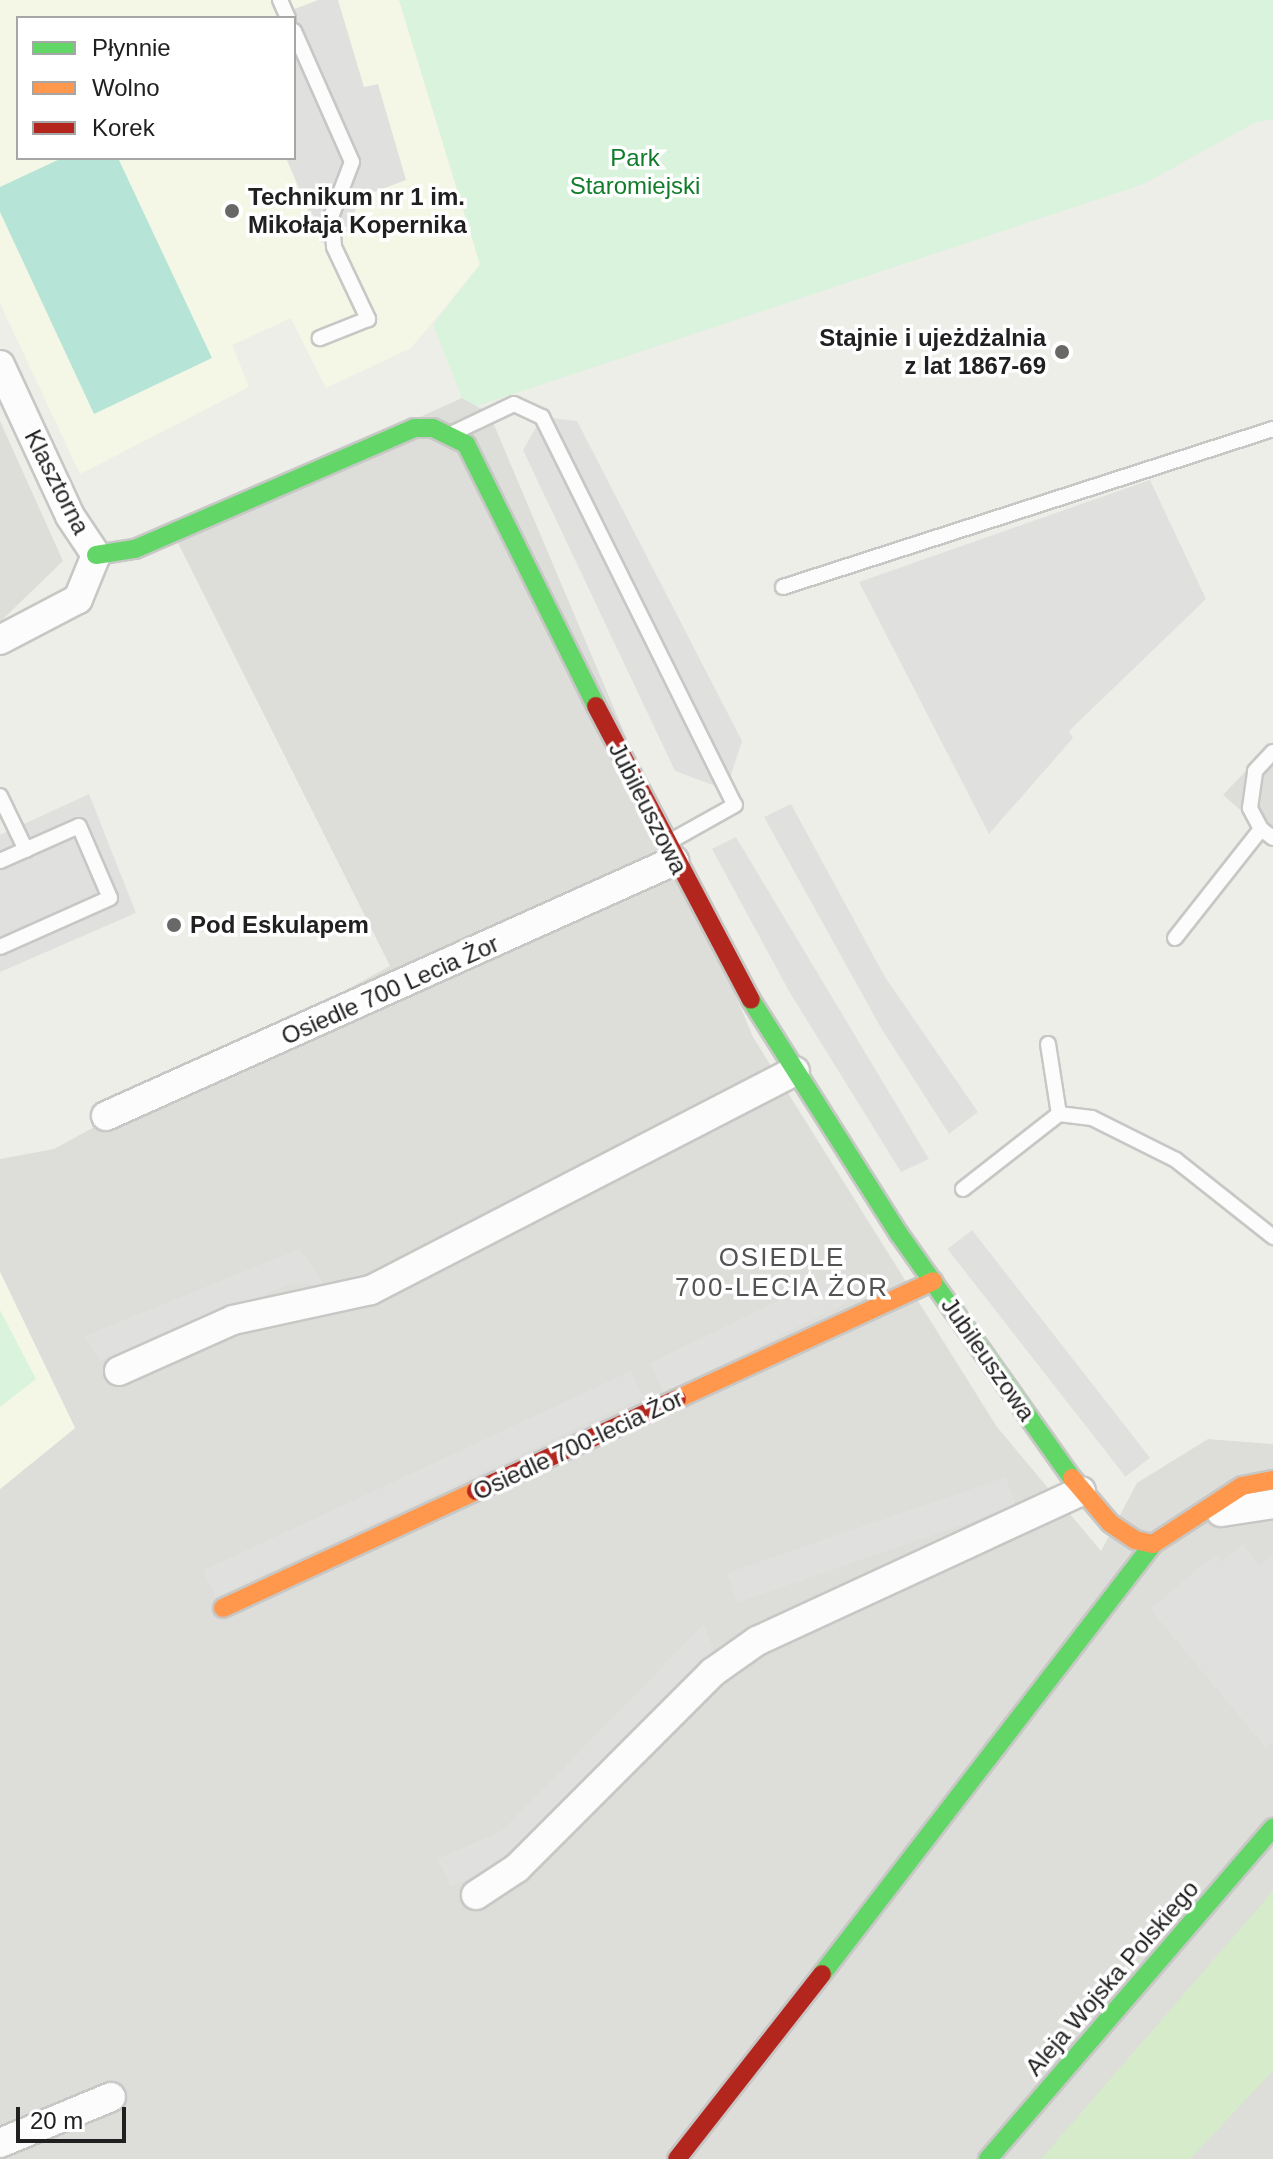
<!DOCTYPE html>
<meta charset="utf-8">
<style>
body{margin:0}
#map{position:relative;width:1273px;height:2159px;overflow:hidden;background:#eeeee9;font-family:Arial,sans-serif}
div>[style]{position:absolute}
[style*='--x']{left:calc(var(--x)*1px);top:calc(var(--y)*1px);width:calc(var(--w)*1px);rotate:calc(var(--a)*1deg)}
.residential>*{inset:0;background:#ddddda}
.education>*{inset:0;background:#f5f7e6}
.grass>*{inset:0;background:#d6ebca}
.park>*{inset:0;background:#d9f3dc}
.pitch>*{inset:0;background:#b6e4d7}
.parking>*{inset:0;background:#e0e0de;transform-origin:0 0}
.roads{filter:drop-shadow(2px 0 #c7c7c5) drop-shadow(-2px 0 #c7c7c5) drop-shadow(0 2px #c7c7c5) drop-shadow(0 -2px #c7c7c5)}
.lane>*{height:14px;margin:-7px;padding:0 7px;transform-origin:7px;border-radius:7px;background:#fcfcfc}
.street>*{height:28px;margin:-14px;padding:0 14px;transform-origin:14px;border-radius:14px;background:#fcfcfc}
.fast>*{height:18px;margin:-9px;padding:0 9px;transform-origin:9px;border-radius:9px;background:#63d668}
.slow>*{height:18px;margin:-9px;padding:0 9px;transform-origin:9px;border-radius:9px;background:#ff974d}
.jam>*{height:18px;margin:-9px;padding:0 9px;transform-origin:9px;border-radius:9px;background:#b3261e}
.dots>*{width:22px;height:22px;translate:-50% -50%;box-sizing:border-box;border:4px solid #fff;border-radius:50%}
span{translate:-50% -50%;white-space:nowrap;text-align:center;line-height:1.15;-webkit-text-stroke:7px #fff;paint-order:stroke}
.park-label{font-size:24px;color:#117c2a}
.poi-label{font-size:24px;color:#202020;font-weight:700}
.left{translate:0 -50%;text-align:left}
.right{translate:-100% -50%;text-align:right}
.street-label{font-size:24px;color:#202020}
.neighbourhood-label{font-size:26px;color:#535353;letter-spacing:2px}
.legend{position:absolute;left:16px;top:16px;width:280px;height:144px;box-sizing:border-box;background:#fff;border:2px solid #a6a6a6;margin:0;padding:10px 14px;list-style:none;font-size:24px;color:#202020}
.legend li{display:flex;align-items:center;gap:16px;height:40px}
.legend b{width:40px;border:2px solid #a6a6a6}
.scale{position:absolute;left:16px;top:2107px;width:110px;height:36px;box-sizing:border-box;border:4px solid #202020;border-top:0;padding-left:10px;font-size:24px;line-height:28px;white-space:nowrap;color:#202020;-webkit-text-stroke:6px #fff;paint-order:stroke}
</style>
<div id="map">
<div class="residential">
<div style="clip-path:polygon(462px 398px,489px 413px,753px 1037px,997px 1427px,1101px 1551px,1137px 1483px,1208px 1439px,1273px 1444px,1273px 2159px,0 2159px,0 1489px,75px 1428px,0 1272px,0 1159px,54px 1149px,390px 966px,171px 529px)"></div>
<div style="clip-path:polygon(0 421px,63px 561px,0 622px)"></div>
<div style="clip-path:polygon(1273px 742px,1273px 838px,1223px 795px)"></div>
</div>
<div class="education">
<div style="clip-path:polygon(evenodd,0 0,399px 0,480px 265px,411px 348px,326px 388px,291px 318px,232px 345px,249px 387px,80px 474px,0 303px,0 0,18px 18px,294px 18px,294px 158px,18px 158px,18px 18px)"></div>
<div style="clip-path:polygon(0 1272px,75px 1428px,0 1489px)"></div>
</div>
<div class="grass">
<div style="clip-path:polygon(1273px 1891px,1273px 2071px,1190px 2159px,1041px 2159px)"></div>
</div>
<div class="park">
<div style="clip-path:polygon(399px 0,1273px 0,1273px 119px,1254px 123px,1144px 184px,477px 406px,462px 398px,433px 325px,480px 264px)"></div>
<div style="clip-path:polygon(0 1310px,36px 1379px,0 1407px)"></div>
</div>
<div class="pitch">
<div style="clip-path:polygon(62px 158px,118px 158px,212px 358px,94px 414px,0 212px,0 187px)"></div>
</div>
<div class="parking">
<div style="clip-path:polygon(318px 0,338px 0,364px 87px,378px 84px,406px 180px,356px 199px,354px 229px,322px 243px,286px 158px,294px 158px,294px 18px,271px 18px)"></div>
<div style="clip-path:polygon(542px 417px,577px 421px,742px 741px,726px 790px,675px 771px,523px 450px)"></div>
<div style="clip-path:polygon(1150px 480px,1206px 599px,1069px 731px,1073px 738px,989px 834px,859px 582px)"></div>
<div style="clip-path:polygon(89px 794px,136px 913px,0 972px,0 835px)"></div>
<div style="clip-path:polygon(791px 804px,885px 977px,978px 1112px,949px 1134px,881px 1028px,764px 817px)"></div>
<div style="clip-path:polygon(736px 837px,929px 1159px,901px 1172px,790px 993px,712px 849px)"></div>
<div style="left:972px;top:1230px;width:289px;height:31px;rotate:52deg"></div>
<div style="clip-path:polygon(299px 1249px,326px 1286px,293px 1283px,101px 1361px,85px 1336px)"></div>
<div style="left:841px;top:1270px;width:32px;height:213px;rotate:64deg"></div>
<div style="left:631px;top:1371px;width:29px;height:472px;rotate:65deg"></div>
<div style="left:1006px;top:1477px;width:31px;height:295px;rotate:71deg"></div>
<div style="clip-path:polygon(1243px 1544px,1260px 1565px,1273px 1556px,1273px 1742px,1266px 1748px,1150px 1609px,1215px 1555px,1222px 1562px)"></div>
<div style="clip-path:polygon(704px 1624px,713px 1649px,516px 1856px,451px 1887px,438px 1859px,502px 1831px)"></div>
</div>
<div class="roads">
<div class="lane">
<div style="--x:280;--y:0;--w:20;--a:66"></div>
<div style="--x:294;--y:31;--w:143;--a:66.1"></div>
<div style="--x:352;--y:162;--w:59;--a:110.9"></div>
<div style="--x:331;--y:217;--w:30;--a:84"></div>
<div style="--x:334;--y:247;--w:80;--a:64.7"></div>
<div style="--x:368;--y:319;--w:52;--a:158.4"></div>
<div style="--x:455;--y:432;--w:65;--a:-25.4"></div>
<div style="--x:514;--y:404;--w:31;--a:25"></div>
<div style="--x:542;--y:417;--w:433;--a:63.6"></div>
<div style="--x:735;--y:805;--w:78;--a:150.8"></div>
<div style="--x:783;--y:587;--w:515;--a:-17.87"></div>
<div style="--x:0;--y:796;--w:60;--a:64.3"></div>
<div style="--x:1261;--y:829;--w:24;--a:-118"></div>
<div style="--x:1250;--y:808;--w:37;--a:-82"></div>
<div style="--x:1255;--y:771;--w:26;--a:-47"></div>
<div style="--x:0;--y:861;--w:86;--a:-23.9"></div>
<div style="--x:79;--y:826;--w:78;--a:66.7"></div>
<div style="--x:110;--y:898;--w:120;--a:156"></div>
<div style="--x:1175;--y:938;--w:139;--a:-51.7"></div>
<div style="--x:1261;--y:829;--w:15;--a:37"></div>
<div style="--x:1048;--y:1044;--w:71;--a:81.1"></div>
<div style="--x:963;--y:1189;--w:122;--a:-38"></div>
<div style="--x:1059;--y:1114;--w:33;--a:7"></div>
<div style="--x:1092;--y:1118;--w:94;--a:26.6"></div>
<div style="--x:1176;--y:1160;--w:124;--a:38.4"></div>
</div>
<div class="street">
<div style="--x:0;--y:365;--w:166;--a:65.1"></div>
<div style="--x:70;--y:516;--w:47;--a:56.3"></div>
<div style="--x:96;--y:555;--w:48;--a:112.2"></div>
<div style="--x:78;--y:599;--w:88;--a:152.3"></div>
<div style="--x:106;--y:1116;--w:623;--a:-24.18"></div>
<div style="--x:119;--y:1371;--w:125;--a:-24.1"></div>
<div style="--x:233;--y:1320;--w:141;--a:-12.3"></div>
<div style="--x:371;--y:1290;--w:477;--a:-27.3"></div>
<div style="--x:1221;--y:1512;--w:53;--a:-8.7"></div>
<div style="--x:476;--y:1895;--w:49;--a:-33.4"></div>
<div style="--x:517;--y:1868;--w:277;--a:-45"></div>
<div style="--x:713;--y:1672;--w:54;--a:-35.2"></div>
<div style="--x:757;--y:1641;--w:357;--a:-24.8"></div>
<div style="--x:0;--y:2143;--w:120;--a:-22.5"></div>
</div>
<div class="fast">
<div style="--x:96;--y:555;--w:39;--a:-9"></div>
<div style="--x:135;--y:549;--w:304;--a:-23.4"></div>
<div style="--x:414;--y:428;--w:19;--a:0"></div>
<div style="--x:433;--y:428;--w:37;--a:26"></div>
<div style="--x:466;--y:444;--w:292;--a:63.6"></div>
<div style="--x:751;--y:1000;--w:277;--a:57.7"></div>
<div style="--x:899;--y:1234;--w:299;--a:54.7"></div>
<div style="--x:822;--y:1974;--w:543;--a:-52.41"></div>
<div style="--x:988;--y:2159;--w:437;--a:-49.3"></div>
</div>
<div class="slow">
<div style="--x:677;--y:1399;--w:282;--a:-24.7"></div>
<div style="--x:1072;--y:1478;--w:59;--a:49.8"></div>
<div style="--x:1110;--y:1523;--w:30;--a:34"></div>
<div style="--x:1135;--y:1540;--w:18;--a:13"></div>
<div style="--x:1153;--y:1544;--w:106;--a:-33.1"></div>
<div style="--x:1242;--y:1486;--w:32;--a:-11"></div>
<div style="--x:223;--y:1608;--w:279;--a:-24.8"></div>
</div>
<div class="jam">
<div style="--x:596;--y:706;--w:332;--a:62.2"></div>
<div style="--x:476;--y:1491;--w:221;--a:-24.6"></div>
<div style="--x:677;--y:2159;--w:235;--a:-51.9"></div>
</div>
</div>
<div class="dots">
<div style="left:232px;top:211px;background:#686866"></div>
<div style="left:1062px;top:352px;background:#686866"></div>
<div style="left:174px;top:925px;background:#686866"></div>
</div>
<div class="park-label">
<span style="left:635px;top:172px">Park<br>Staromiejski</span>
</div>
<div class="poi-label">
<span class="left" style="left:248px;top:211px">Technikum nr 1 im.<br>Mikołaja Kopernika</span>
<span class="right" style="left:1046px;top:352px">Stajnie i ujeżdżalnia<br>z lat 1867-69</span>
<span class="left" style="left:190px;top:925px">Pod Eskulapem</span>
</div>
<div class="street-label">
<span style="left:57px;top:482px;rotate:63deg">Klasztorna</span>
<span style="left:648px;top:808px;rotate:63deg">Jubileuszowa</span>
<span style="left:390px;top:990px;rotate:-24deg">Osiedle 700 Lecia Żor</span>
<span style="left:988px;top:1359px;rotate:55deg">Jubileuszowa</span>
<span style="left:578px;top:1445px;rotate:-25deg">Osiedle 700-lecia Żor</span>
<span style="left:1112px;top:1978px;rotate:-49deg">Aleja Wojska Polskiego</span>
</div>
<div class="neighbourhood-label">
<span style="left:782px;top:1273px">OSIEDLE<br>700-LECIA ŻOR</span>
</div>
<ul class="legend">
<li><b style="height:10px;background:#63d668"></b>Płynnie</li>
<li><b style="height:10px;background:#ff974d"></b>Wolno</li>
<li><b style="height:10px;background:#b3261e"></b>Korek</li>
</ul>
<div class="scale">20 m</div>
</div>
